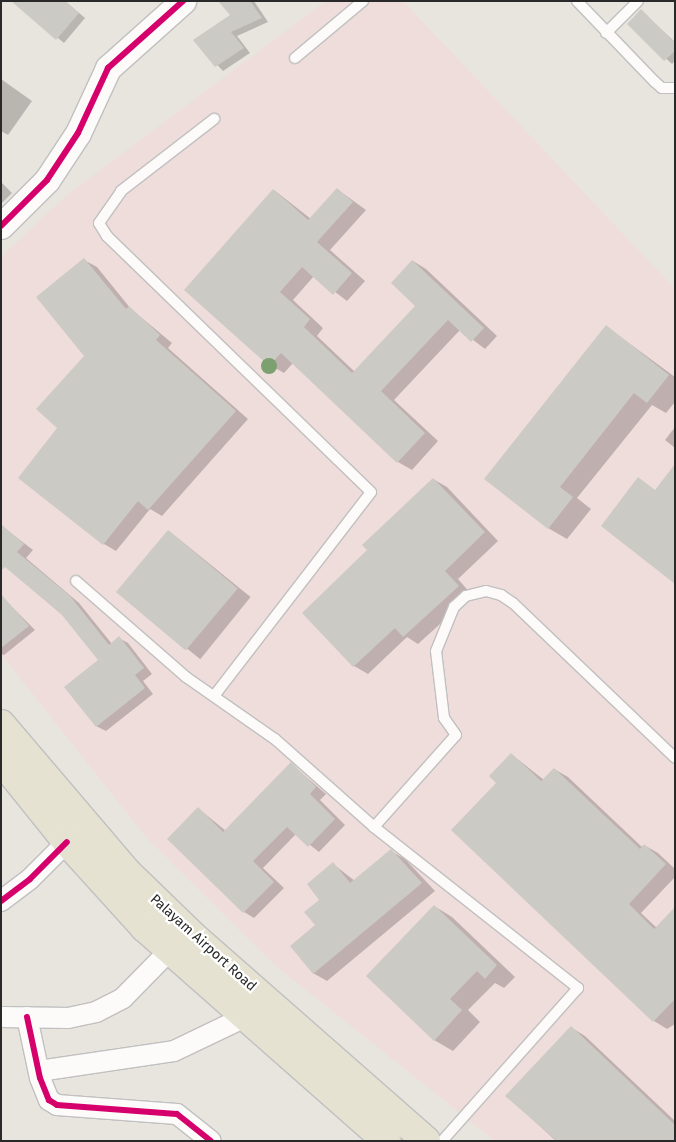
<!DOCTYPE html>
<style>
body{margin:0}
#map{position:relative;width:676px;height:1142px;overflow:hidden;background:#e8e4de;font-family:"Fira Sans",sans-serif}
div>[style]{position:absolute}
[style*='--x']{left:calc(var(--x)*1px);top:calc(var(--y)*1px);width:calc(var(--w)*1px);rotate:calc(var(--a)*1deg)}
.medical>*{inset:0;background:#efdddb}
.shadow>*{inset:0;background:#0003;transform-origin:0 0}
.building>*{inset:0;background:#cccac5;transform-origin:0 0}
.roads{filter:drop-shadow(1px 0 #c1c0c0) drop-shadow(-1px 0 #c1c0c0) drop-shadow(0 1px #c1c0c0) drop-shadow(0 -1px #c1c0c0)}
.service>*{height:10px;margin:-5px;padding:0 5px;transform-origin:5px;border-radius:5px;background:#fcfbfa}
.minor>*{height:20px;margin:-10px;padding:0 10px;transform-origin:10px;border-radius:10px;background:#fcfbfa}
.tertiary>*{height:25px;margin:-12.5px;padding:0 12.5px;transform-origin:12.5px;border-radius:12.5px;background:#fcfbfa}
.primary>*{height:28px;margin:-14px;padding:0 14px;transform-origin:14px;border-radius:14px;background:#e6e2d2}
.cycleway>*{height:6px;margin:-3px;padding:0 3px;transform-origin:3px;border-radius:3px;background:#d6006c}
.trees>*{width:16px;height:16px;margin:-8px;border-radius:50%;background:#7da071}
span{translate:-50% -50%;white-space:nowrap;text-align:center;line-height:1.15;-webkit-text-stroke:4.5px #fff;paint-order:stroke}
.street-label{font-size:14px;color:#292929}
.frame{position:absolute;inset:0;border:2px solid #292929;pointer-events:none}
</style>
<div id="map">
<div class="medical">
<div style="clip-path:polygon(326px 1px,403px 1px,675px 289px,675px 1141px,495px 1141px,276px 966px,147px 838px,1px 654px,1px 257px,66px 196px)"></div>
</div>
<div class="shadow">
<div style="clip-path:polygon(17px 1px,65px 1px,85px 18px,64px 43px,15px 3px)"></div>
<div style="clip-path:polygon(222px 1px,254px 1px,268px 22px,237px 36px,250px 53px,223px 71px,194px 40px,232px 15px)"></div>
<div style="clip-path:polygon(641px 11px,675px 42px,675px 61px,672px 64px,628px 24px)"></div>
<div style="clip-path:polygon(1px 79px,32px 101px,8px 135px,1px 131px)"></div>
<div style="clip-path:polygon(1px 182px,12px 193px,1px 204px)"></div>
<div style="clip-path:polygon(337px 189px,366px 210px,330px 250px,365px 281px,347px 301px,314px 276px,293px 300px,323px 328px,317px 336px,355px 372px,417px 306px,413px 261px,426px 269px,497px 336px,485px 349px,460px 330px,394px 400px,438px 441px,412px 470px,398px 462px,293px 363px,284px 373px,270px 365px,185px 290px,274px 190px,311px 219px)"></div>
<div style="clip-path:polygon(84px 260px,97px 267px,131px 309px,172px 343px,168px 348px,248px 419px,162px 516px,150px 509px,116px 551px,104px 544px,59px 428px,86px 356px)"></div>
<div style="clip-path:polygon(607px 327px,675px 377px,675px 402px,666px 413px,652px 405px,577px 498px,591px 509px,567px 539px,548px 528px,486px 478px)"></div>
<div style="clip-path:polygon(675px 427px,675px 448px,665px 440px)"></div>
<div style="clip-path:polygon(433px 479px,447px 487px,498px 541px,458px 579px,472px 595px,418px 644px,407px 637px,368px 674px,354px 666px,303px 613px,369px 550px)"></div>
<div style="clip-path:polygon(3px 527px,33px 550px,26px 558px,79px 603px,112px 644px,119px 638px,128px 643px,152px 674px,143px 681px,153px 694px,106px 731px,96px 726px,100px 661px,63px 614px,1px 563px)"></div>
<div style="left:169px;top:531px;width:105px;height:80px;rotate:39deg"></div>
<div style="clip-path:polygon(7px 602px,35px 630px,4px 655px,1px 654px,1px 607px)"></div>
<div style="clip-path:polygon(511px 754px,544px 780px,554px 769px,568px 777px,642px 847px,644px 845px,658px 853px,675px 869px,675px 877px,641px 913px,657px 928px,675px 913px,675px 1024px,667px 1029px,654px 1021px,453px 830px,498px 783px)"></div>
<div style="clip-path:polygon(291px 764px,326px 794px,320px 800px,345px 825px,319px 852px,296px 834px,263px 868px,284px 888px,254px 918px,244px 912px,199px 809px,226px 831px)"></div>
<div style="clip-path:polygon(391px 851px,405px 859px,435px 891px,327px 981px,313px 973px,321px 900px,333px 864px,355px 881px)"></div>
<div style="clip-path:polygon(434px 906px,452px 917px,515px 977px,504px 988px,495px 983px,468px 1010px,480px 1022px,453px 1051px,434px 1040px)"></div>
<div style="clip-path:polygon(572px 1028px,585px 1036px,675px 1121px,675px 1141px,556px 1141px,507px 1096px)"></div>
</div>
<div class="building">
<div style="clip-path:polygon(11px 1px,65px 1px,79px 13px,56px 40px)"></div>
<div style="clip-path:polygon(218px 1px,250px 1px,262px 18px,231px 32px,244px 48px,215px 67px,193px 40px,230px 15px)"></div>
<div style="clip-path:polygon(641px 9px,675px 43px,675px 51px,664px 61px,627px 24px)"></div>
<div style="clip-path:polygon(337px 188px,353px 202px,317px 242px,352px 273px,333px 295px,302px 267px,280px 292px,310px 319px,304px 327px,352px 373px,415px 306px,391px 283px,412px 260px,484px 328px,471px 342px,448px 320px,381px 391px,425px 433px,397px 463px,281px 353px,269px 366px,184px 290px,273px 189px,308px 220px)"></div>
<div style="clip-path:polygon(84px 258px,126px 309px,129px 306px,160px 335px,156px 340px,236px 411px,148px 510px,138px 501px,103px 545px,18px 478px,57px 428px,36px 409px,84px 356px,36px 297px)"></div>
<div style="clip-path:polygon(606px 325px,669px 375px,647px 403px,634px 393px,560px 487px,573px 497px,548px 529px,484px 479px)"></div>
<div style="clip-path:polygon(675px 464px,675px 584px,601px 526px,638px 477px,655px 490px)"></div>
<div style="clip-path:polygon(433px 478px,485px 532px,445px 571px,459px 586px,403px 637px,395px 628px,353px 667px,302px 613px,367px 550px,362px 545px)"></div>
<div style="clip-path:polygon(1px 524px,24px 544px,17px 552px,70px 596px,109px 645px,119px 636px,144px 668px,135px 675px,145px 688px,96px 727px,64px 687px,98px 660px,62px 615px,5px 567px,1px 571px)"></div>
<div style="left:168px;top:530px;width:91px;height:81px;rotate:40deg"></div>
<div style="clip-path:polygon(1px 594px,29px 626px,1px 648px)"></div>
<div style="clip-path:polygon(511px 753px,541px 781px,554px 768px,640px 849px,644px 844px,666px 864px,629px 904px,654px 929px,675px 907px,675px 999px,653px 1022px,451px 830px,496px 783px,489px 776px)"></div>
<div style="clip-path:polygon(291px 762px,316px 787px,310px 794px,335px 819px,308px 847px,287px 827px,253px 861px,274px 882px,243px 913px,167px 839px,198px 807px,223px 832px)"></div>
<div style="clip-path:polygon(391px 849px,422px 883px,313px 974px,290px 946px,315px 925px,304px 912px,319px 900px,307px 884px,333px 862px,350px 883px)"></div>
<div style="clip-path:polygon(434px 905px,497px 965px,485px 979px,477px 971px,450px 999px,462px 1010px,434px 1041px,366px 976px)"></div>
<div style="clip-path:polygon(571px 1026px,675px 1125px,675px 1141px,557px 1141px,505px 1096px)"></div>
</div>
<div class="roads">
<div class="service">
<div style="--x:577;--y:1;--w:112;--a:46.1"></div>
<div style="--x:655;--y:82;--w:9;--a:41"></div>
<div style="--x:662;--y:88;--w:13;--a:0"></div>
<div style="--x:606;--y:33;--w:45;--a:-45"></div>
<div style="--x:295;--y:58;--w:89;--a:-40"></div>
<div style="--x:76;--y:581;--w:146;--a:41.1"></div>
<div style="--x:186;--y:677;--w:108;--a:34.9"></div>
<div style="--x:275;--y:739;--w:132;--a:41.6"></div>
<div style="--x:374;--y:827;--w:260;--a:38.3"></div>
<div style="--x:578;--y:988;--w:205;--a:131.6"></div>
<div style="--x:214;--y:696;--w:257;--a:-52.4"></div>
<div style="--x:371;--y:492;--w:368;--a:-135.9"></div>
<div style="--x:107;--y:236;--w:15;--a:-122"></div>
<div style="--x:99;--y:223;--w:39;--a:-55"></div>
<div style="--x:121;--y:191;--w:118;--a:-37.7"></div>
<div style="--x:374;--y:827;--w:123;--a:-48.3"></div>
<div style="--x:456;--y:735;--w:21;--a:-125"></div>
<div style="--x:444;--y:718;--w:67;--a:-96.8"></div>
<div style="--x:436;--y:651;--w:48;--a:-67.8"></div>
<div style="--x:454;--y:607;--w:16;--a:-43"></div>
<div style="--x:466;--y:596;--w:21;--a:-14"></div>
<div style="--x:486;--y:591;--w:16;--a:15"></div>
<div style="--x:501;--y:595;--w:14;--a:34"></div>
<div style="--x:513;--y:603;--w:224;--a:43.7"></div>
</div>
<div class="minor">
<div style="--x:1;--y:901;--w:36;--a:-37"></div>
<div style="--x:30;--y:879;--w:52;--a:-45"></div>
<div style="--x:1;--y:1017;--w:67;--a:0.9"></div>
<div style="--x:68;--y:1018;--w:29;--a:-12"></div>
<div style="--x:96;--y:1012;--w:30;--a:-27"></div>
<div style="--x:123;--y:998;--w:67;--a:-45.6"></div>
<div style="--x:27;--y:1017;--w:62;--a:78"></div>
<div style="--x:40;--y:1078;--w:24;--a:68"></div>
<div style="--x:49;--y:1100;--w:9;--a:32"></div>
<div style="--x:57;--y:1105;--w:120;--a:4.3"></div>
<div style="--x:177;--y:1114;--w:43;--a:38.5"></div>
<div style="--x:39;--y:1071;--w:136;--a:-8.4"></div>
<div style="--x:174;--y:1051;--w:79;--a:-25.6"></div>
</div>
<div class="tertiary">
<div style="--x:1;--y:226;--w:65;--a:-45"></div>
<div style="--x:47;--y:180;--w:56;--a:-56.6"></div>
<div style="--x:78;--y:133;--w:72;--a:-65.2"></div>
<div style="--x:108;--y:68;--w:101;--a:-41.8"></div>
</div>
<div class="primary">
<div style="--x:1;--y:724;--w:196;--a:49.6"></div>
<div style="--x:128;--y:873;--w:91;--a:44.1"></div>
<div style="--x:193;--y:936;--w:310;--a:41.3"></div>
<div style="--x:1;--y:760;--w:105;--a:51.2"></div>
<div style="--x:67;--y:842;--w:116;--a:47.8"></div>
<div style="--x:145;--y:928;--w:322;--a:41.4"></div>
</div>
</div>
<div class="cycleway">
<div style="--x:1;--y:226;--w:65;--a:-45"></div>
<div style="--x:47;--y:180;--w:56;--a:-56.6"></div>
<div style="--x:78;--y:133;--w:72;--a:-65.2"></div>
<div style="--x:108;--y:68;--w:101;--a:-41.8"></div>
<div style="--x:1;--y:901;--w:36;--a:-37"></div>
<div style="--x:30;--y:879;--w:52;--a:-45"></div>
<div style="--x:27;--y:1017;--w:62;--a:78"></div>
<div style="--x:40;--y:1078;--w:24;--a:68"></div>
<div style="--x:49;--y:1100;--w:9;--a:32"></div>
<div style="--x:57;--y:1105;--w:120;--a:4.3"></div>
<div style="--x:177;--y:1114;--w:43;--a:38.5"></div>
</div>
<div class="trees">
<div style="left:269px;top:366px"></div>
</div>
<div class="street-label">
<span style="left:203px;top:943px;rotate:42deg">Palayam Airport Road</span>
</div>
<div class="frame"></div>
</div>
